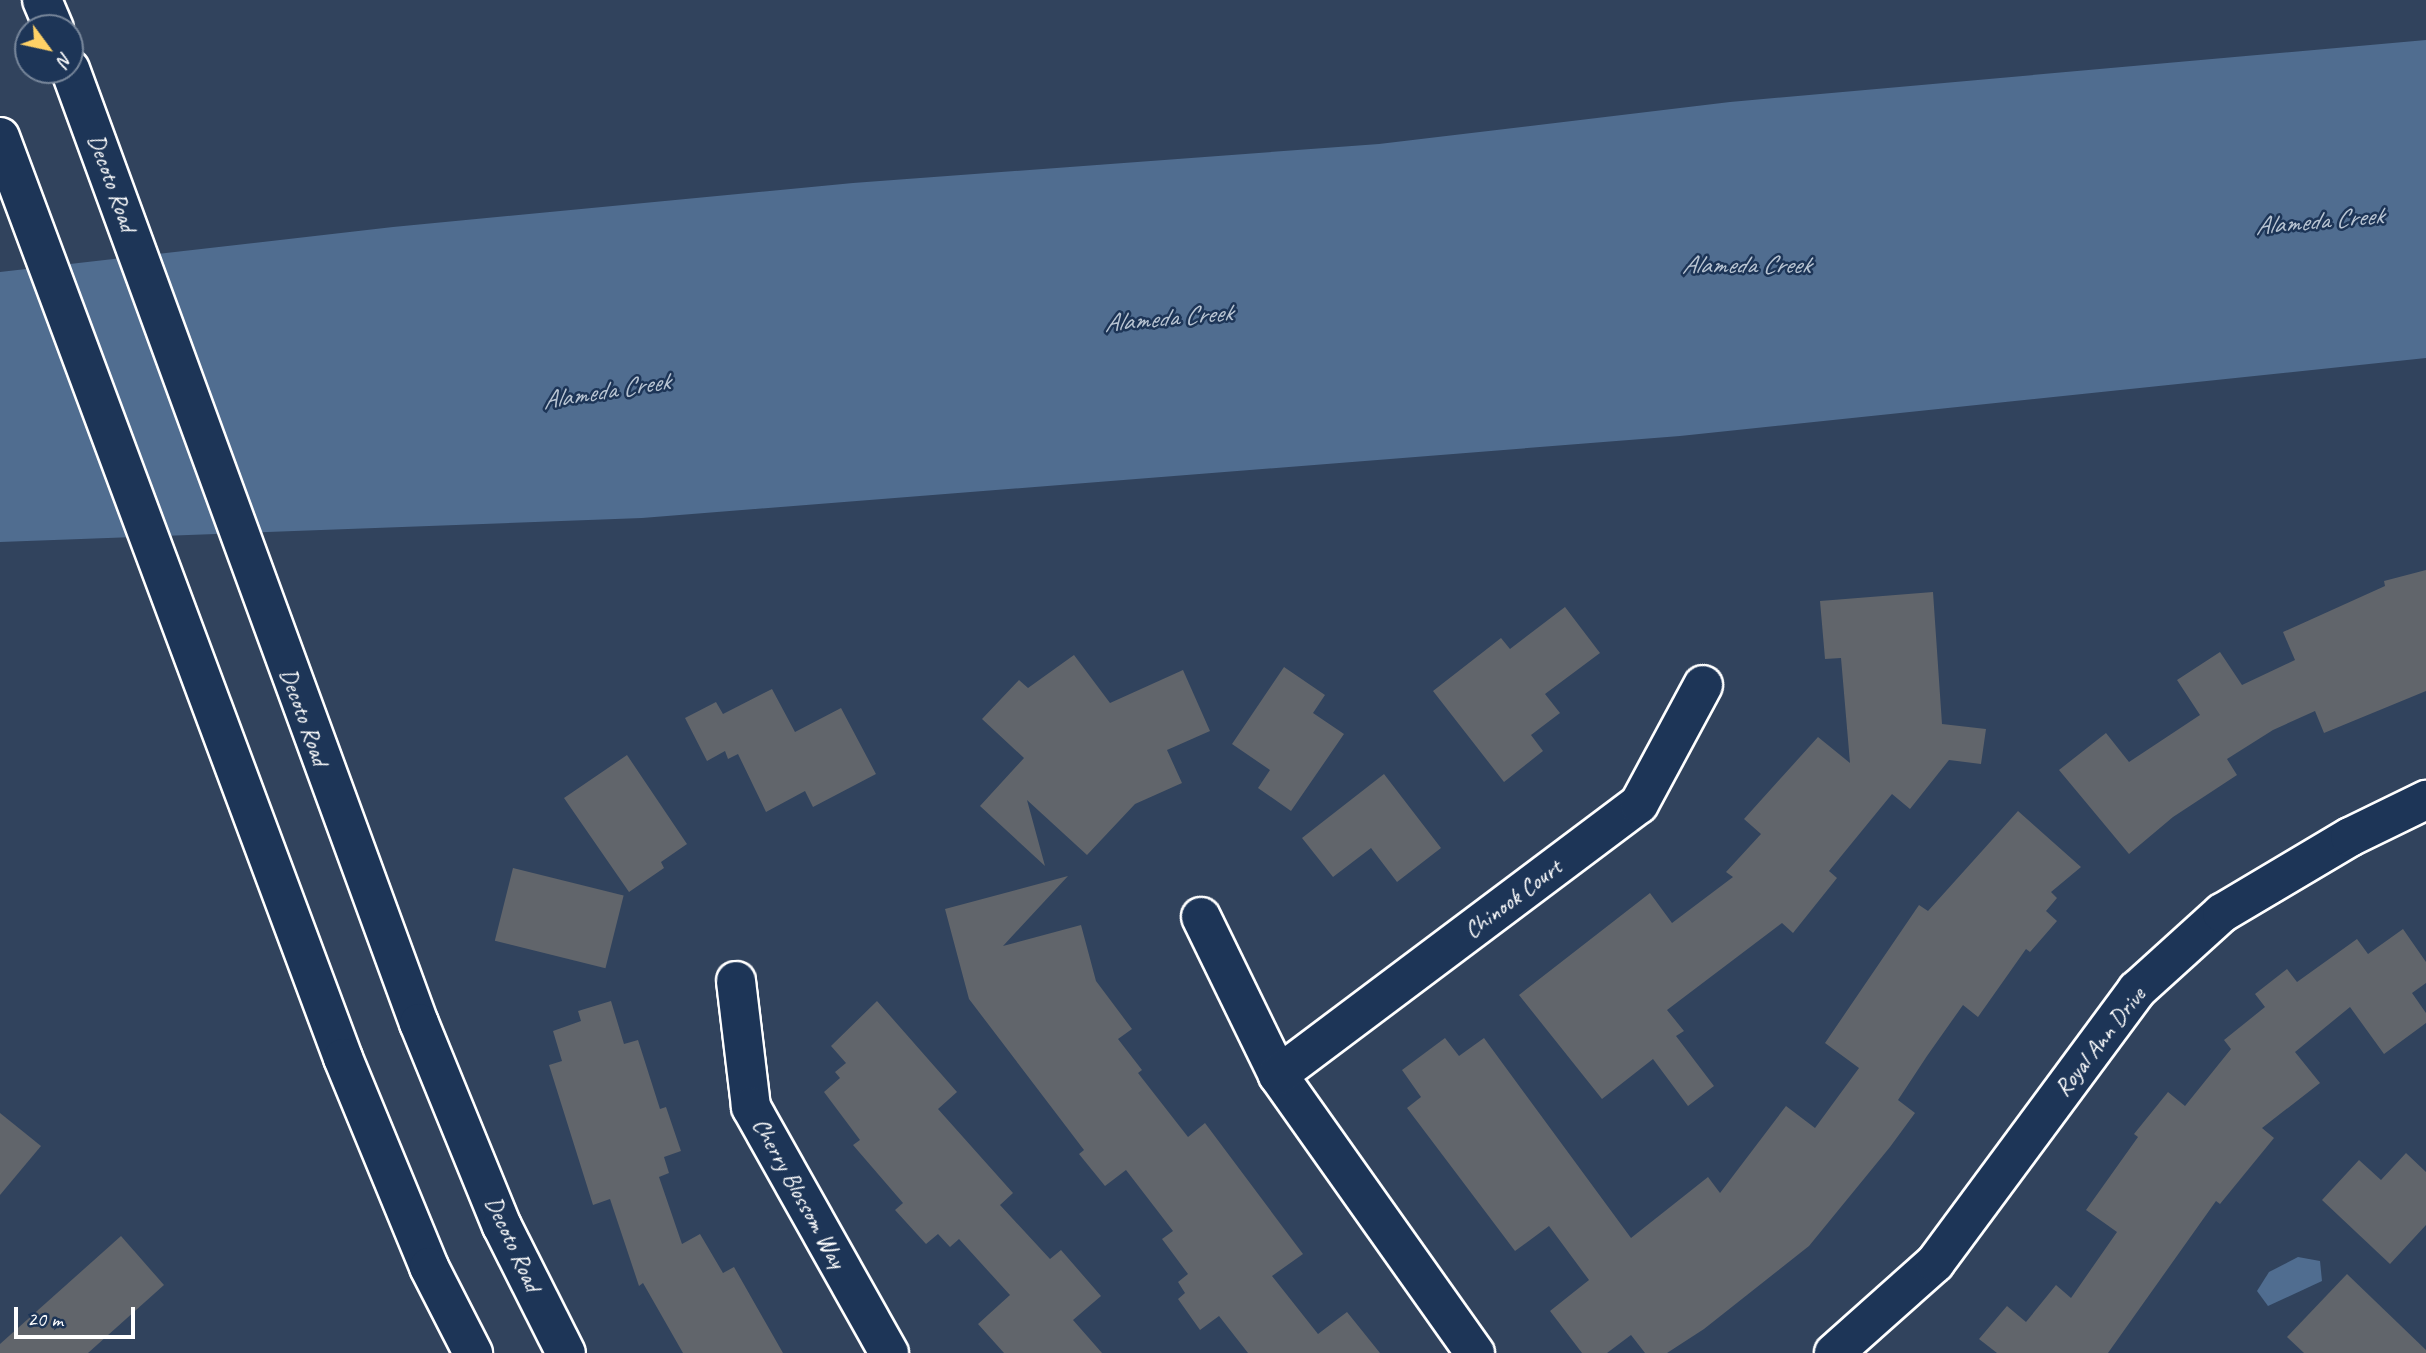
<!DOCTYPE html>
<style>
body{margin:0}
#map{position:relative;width:2426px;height:1353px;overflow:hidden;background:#31435d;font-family:Caveat,sans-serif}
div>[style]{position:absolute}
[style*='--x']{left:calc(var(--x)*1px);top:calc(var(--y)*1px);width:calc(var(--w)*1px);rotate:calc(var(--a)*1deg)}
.water>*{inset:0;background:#506d90}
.building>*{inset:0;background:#61656b;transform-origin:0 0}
.roads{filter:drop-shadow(2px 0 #fff) drop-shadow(-2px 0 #fff) drop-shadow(0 2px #fff) drop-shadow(0 -2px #fff)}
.street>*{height:38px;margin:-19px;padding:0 19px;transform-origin:19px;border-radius:19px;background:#1d3557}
.secondary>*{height:38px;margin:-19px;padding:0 19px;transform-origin:19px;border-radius:19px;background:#1d3557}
.primary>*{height:38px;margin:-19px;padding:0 19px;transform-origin:19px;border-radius:19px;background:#1d3557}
span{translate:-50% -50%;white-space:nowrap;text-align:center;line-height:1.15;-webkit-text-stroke:5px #1d3557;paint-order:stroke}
.street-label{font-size:24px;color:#fff}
.water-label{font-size:26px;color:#b9c5d3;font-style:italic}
.north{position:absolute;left:14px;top:14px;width:70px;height:70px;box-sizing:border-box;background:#1d3557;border:2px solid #77869a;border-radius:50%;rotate:123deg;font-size:19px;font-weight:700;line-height:28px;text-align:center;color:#fff}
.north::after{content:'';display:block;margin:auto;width:24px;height:32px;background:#ffd166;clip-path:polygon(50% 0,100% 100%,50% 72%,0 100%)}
.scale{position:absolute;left:14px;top:1307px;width:121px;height:32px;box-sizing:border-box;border:4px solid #fff;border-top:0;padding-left:9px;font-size:21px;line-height:24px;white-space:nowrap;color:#fff;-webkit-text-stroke:5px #1d3557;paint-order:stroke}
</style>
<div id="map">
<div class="water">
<div style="clip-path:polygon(2426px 40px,2426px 358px,1680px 436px,642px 518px,0 542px,0 272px,393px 227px,853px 183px,1379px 144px,1730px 102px)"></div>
<div style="clip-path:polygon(2298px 1257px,2320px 1261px,2322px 1281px,2268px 1306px,2257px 1291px,2269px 1272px)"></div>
</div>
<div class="building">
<div style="clip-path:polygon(2426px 570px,2426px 691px,2324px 733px,2315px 711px,2273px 730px,2227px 759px,2237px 775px,2173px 817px,2129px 854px,2059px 770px,2106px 733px,2129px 762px,2200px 715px,2177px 680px,2220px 652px,2242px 685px,2295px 660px,2283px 632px,2385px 586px,2384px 581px)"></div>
<div style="clip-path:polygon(1933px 592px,1942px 724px,1986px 729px,1981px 764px,1949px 760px,1910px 809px,1892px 794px,1829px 871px,1837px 878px,1793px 933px,1782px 923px,1667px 1010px,1684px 1031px,1676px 1036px,1714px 1086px,1688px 1106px,1653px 1059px,1602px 1099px,1519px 995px,1650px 893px,1672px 923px,1733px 877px,1726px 872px,1761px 834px,1744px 819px,1818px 737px,1850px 763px,1841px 658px,1825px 659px,1820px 601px)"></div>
<div style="clip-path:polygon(1565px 607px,1600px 653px,1545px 694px,1560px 713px,1531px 735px,1543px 751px,1504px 782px,1433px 691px,1501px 638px,1510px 649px)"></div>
<div style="clip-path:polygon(1074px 655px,1110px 703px,1183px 670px,1210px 731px,1167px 750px,1182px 783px,1135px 804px,1087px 855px,1027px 800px,1045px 866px,980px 806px,1024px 758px,982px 719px,1019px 680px,1028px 688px)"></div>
<div style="clip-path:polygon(1284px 667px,1325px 695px,1313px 713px,1344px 734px,1291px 811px,1258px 788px,1270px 770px,1232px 744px)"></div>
<div style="clip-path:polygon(772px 689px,795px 732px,841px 708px,876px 774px,813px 807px,805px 791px,766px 812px,738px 754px,728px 759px,725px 751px,707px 761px,685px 718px,716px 702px,723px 714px)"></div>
<div style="clip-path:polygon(627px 755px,687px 844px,661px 862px,664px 868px,629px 892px,564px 798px)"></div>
<div style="clip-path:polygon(1384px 774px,1441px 848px,1397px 882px,1371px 848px,1333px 877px,1302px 838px)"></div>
<div style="clip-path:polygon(2018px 811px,2081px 867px,2051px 892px,2057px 898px,2046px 911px,2057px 921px,2030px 952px,2026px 949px,1978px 1017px,1963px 1005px,1927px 1056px,1898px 1100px,1915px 1113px,1890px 1147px,1809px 1246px,1704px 1329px,1667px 1353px,1645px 1353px,1631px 1335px,1607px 1353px,1582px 1353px,1550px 1311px,1589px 1280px,1549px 1226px,1515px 1251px,1407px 1108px,1421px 1097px,1402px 1070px,1445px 1038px,1459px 1056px,1484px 1038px,1631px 1238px,1708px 1177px,1720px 1193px,1786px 1106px,1815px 1128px,1859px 1068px,1825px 1043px,1919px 905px,1928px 911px)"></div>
<div style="left:513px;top:868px;width:114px;height:75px;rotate:14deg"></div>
<div style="clip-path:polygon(1068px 876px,1003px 946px,1081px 925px,1096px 981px,1132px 1029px,1118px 1039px,1142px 1070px,1138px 1073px,1188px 1137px,1205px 1123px,1303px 1254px,1272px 1276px,1318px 1334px,1347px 1312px,1380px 1353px,1248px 1353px,1219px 1316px,1200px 1330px,1178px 1299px,1185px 1293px,1178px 1282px,1188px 1274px,1162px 1239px,1173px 1231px,1126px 1170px,1105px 1186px,1079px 1154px,1084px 1150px,969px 999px,945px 909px)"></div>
<div style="clip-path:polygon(2403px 929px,2426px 962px,2426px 983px,2412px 993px,2426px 1013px,2426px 1023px,2384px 1054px,2350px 1007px,2295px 1052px,2320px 1083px,2262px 1128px,2274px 1138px,2220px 1204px,2216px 1201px,2108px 1353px,1997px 1353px,1979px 1339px,2007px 1306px,2026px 1322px,2056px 1285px,2071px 1298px,2117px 1232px,2086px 1210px,2138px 1137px,2134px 1134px,2168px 1092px,2185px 1106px,2231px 1049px,2224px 1040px,2265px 1007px,2255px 994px,2287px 969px,2297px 982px,2357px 939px,2368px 954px)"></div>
<div style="clip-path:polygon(611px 1001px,624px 1044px,638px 1040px,660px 1109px,666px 1107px,681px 1151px,664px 1157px,669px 1173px,659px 1177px,682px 1244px,700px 1234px,723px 1273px,734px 1267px,783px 1353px,683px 1353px,643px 1283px,639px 1286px,610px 1199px,593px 1205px,549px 1065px,562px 1061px,553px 1031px,581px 1021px,578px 1011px)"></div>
<div style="clip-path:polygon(877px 1001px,957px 1092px,938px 1109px,1013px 1193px,1000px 1205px,1050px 1259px,1061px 1250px,1101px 1296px,1073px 1320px,1102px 1353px,1004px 1353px,978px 1324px,1010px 1295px,959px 1239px,950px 1247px,938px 1234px,926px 1244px,895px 1210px,903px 1203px,853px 1145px,860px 1140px,824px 1092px,840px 1078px,835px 1072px,846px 1063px,831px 1046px)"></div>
<div style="clip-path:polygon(0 1113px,41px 1146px,0 1195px)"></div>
<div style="clip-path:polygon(2406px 1153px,2426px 1172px,2426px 1225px,2390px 1264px,2322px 1200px,2359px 1160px,2381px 1180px)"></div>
<div style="clip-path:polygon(121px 1236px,164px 1285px,88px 1353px,0 1353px,0 1344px)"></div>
<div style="clip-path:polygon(2347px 1274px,2426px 1350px,2426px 1353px,2304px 1353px,2287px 1337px)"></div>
</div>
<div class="roads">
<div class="street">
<div style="--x:1201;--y:917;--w:176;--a:64"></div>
<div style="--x:1278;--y:1075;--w:341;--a:54.7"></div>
<div style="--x:736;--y:981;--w:127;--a:83.2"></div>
<div style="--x:751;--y:1107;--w:282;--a:60.7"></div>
<div style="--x:1278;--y:1075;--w:451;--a:-36.9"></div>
<div style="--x:1639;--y:804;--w:135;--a:-61.7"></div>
</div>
<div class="secondary">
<div style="--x:1834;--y:1353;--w:135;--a:-41.7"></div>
<div style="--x:1935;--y:1263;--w:340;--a:-53.5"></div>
<div style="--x:2137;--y:990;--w:115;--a:-42.2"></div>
<div style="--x:2222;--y:913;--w:149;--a:-30.7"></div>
<div style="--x:2350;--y:837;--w:85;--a:-26"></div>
</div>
<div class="primary">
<div style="--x:42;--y:0;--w:30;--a:67"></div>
<div style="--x:70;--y:69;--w:1016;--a:69.91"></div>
<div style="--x:419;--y:1023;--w:219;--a:67.8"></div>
<div style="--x:502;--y:1226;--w:142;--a:63.3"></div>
<div style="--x:0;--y:137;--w:983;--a:69.57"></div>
<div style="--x:343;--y:1058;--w:226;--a:67.6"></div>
<div style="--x:429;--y:1267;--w:97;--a:62.9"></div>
</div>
</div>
<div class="street-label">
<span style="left:112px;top:183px;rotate:70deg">Decoto Road</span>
<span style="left:304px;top:717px;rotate:70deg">Decoto Road</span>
<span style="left:1513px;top:899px;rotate:-37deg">Chinook Court</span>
<span style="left:2100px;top:1042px;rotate:-52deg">Royal Ann Drive</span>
<span style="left:799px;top:1193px;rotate:61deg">Cherry Blossom Way</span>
<span style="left:513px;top:1244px;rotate:65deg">Decoto Road</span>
</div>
<div class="water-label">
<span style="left:2319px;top:221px;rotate:-5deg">Alameda Creek</span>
<span style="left:1746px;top:265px">Alameda Creek</span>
<span style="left:1168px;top:318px;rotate:-5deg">Alameda Creek</span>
<span style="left:606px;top:391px;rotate:-9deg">Alameda Creek</span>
</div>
<div class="north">N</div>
<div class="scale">20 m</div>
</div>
